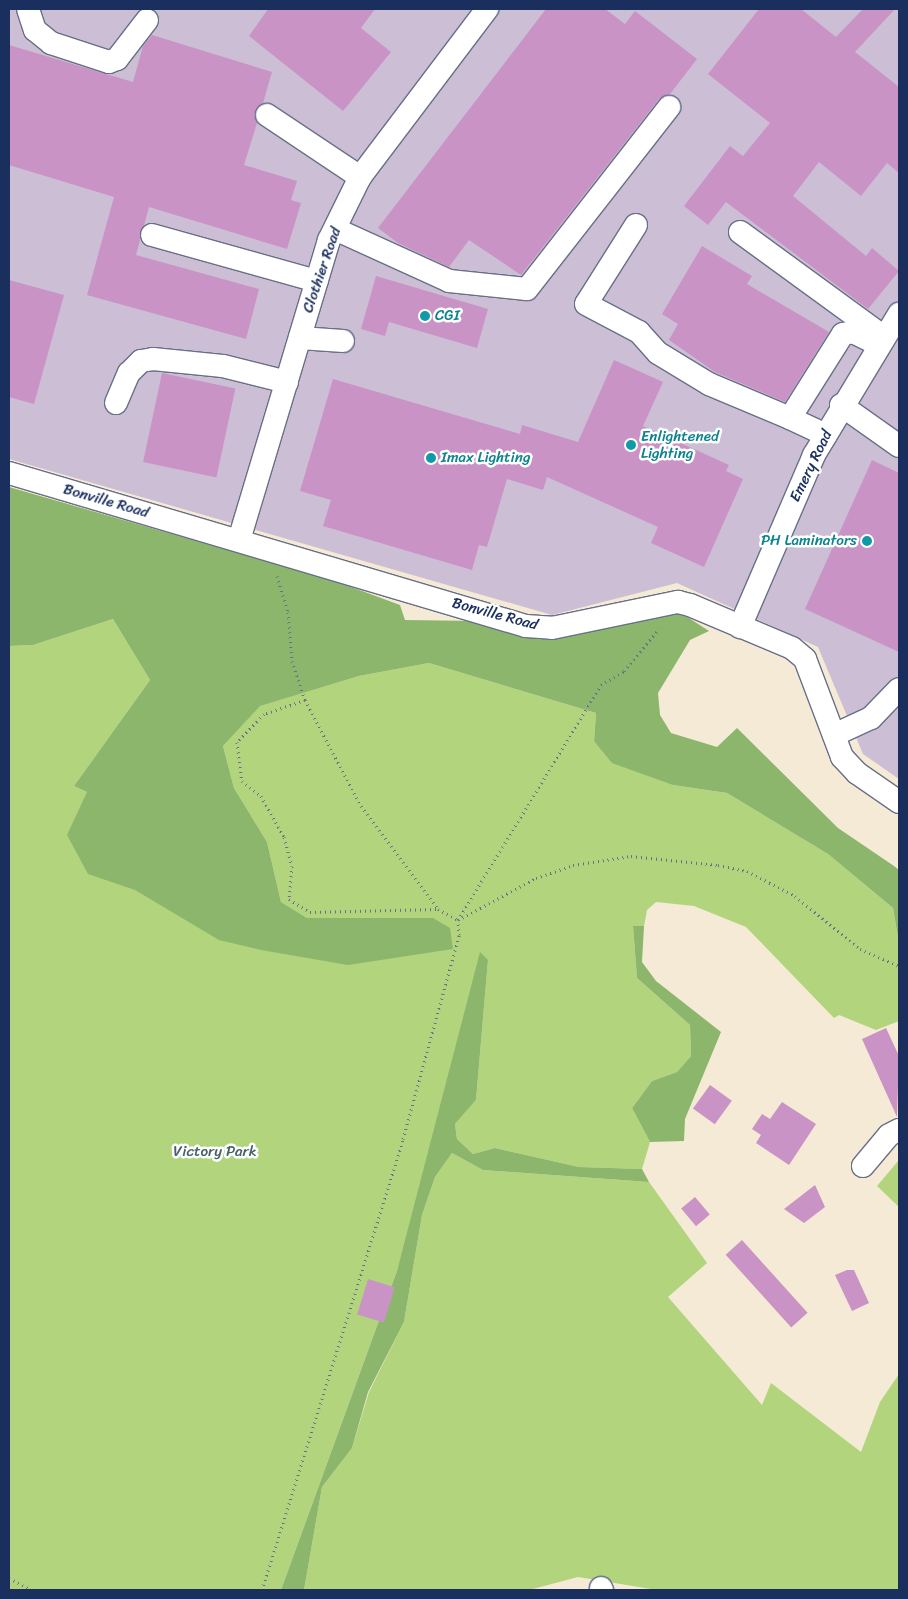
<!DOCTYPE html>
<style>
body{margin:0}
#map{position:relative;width:908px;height:1599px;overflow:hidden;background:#f5ead5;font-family:Sriracha,sans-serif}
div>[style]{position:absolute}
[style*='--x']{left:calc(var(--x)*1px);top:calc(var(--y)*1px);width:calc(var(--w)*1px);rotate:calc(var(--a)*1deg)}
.industrial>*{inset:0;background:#ccbed4}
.green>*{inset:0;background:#b1d47d}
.forest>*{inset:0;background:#8cb66c}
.building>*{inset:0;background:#ca93c6;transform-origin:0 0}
.path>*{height:3px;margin-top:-1.5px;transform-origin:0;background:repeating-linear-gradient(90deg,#677088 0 1px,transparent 0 5px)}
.roads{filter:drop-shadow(1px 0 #677088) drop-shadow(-1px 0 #677088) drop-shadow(0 1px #677088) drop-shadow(0 -1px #677088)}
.minor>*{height:22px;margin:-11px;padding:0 11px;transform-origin:11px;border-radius:11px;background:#fff}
.dots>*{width:14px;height:14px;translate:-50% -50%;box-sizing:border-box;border:2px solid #fff;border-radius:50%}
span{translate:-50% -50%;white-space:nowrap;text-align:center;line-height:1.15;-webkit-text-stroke:5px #fff;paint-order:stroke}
.street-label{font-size:15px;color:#1b2f5e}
.culture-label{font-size:15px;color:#0d838f}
.left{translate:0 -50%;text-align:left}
.right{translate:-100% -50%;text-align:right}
.park-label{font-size:15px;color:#486167}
.frame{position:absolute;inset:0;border:10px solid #1b2f5e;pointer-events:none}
</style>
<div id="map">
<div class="industrial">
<div style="clip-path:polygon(9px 9px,899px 9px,899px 779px,863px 754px,818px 647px,677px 583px,552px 615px,9px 459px)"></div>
</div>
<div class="green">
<div style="clip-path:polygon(113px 619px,150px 680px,74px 786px,87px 792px,261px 950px,433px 918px,307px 918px,281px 902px,267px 842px,234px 788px,223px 746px,259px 706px,359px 676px,429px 663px,596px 713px,594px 741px,673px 785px,727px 793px,828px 854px,893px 908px,899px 943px,899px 1021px,876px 1030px,839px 1015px,834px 1018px,746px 927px,694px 906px,656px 902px,647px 910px,644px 926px,633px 926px,637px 978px,690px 1025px,691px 1056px,677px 1072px,652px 1081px,632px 1108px,650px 1142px,642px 1169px,579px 1167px,495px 1148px,473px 1154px,457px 1139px,455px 1124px,476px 1100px,488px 960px,397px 1271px,281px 1590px,9px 1590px,9px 646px,33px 645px)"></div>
<div style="clip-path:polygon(452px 1153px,483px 1170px,649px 1182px,707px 1263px,668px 1297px,762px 1405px,771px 1383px,861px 1452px,880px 1402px,899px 1374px,899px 1590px,657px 1590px,578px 1577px,529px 1590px,304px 1590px,322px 1487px,352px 1448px,369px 1392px,404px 1322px,422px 1215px,435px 1177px)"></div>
<div style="clip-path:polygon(899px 1160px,899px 1207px,877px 1186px)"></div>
</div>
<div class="forest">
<div style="clip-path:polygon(9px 487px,335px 581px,400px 605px,405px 620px,478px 621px,547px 640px,681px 613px,709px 631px,690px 640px,658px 693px,660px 715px,671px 733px,717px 747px,737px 728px,838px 828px,894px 866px,899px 870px,899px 943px,893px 908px,828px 854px,727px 793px,673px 785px,612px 763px,594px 741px,596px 713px,429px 663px,359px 676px,260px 706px,223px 746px,234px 788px,267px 842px,281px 902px,307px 918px,433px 918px,450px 928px,453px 949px,348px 965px,261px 950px,219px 940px,135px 890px,88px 874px,67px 835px,87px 792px,74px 786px,150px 680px,113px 619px,33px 645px,9px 646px)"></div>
<div style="clip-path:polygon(633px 926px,644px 926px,642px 962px,656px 981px,721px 1032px,685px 1119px,684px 1141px,650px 1142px,632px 1108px,652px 1081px,677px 1072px,691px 1056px,690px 1025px,637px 978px)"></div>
<div style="clip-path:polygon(480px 952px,488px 960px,476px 1100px,455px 1124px,457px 1139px,473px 1154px,495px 1148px,579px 1167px,642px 1169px,649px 1182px,483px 1170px,452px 1153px,435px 1177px,422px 1215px,404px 1322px,368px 1392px,352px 1448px,322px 1487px,304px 1590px,281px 1590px,397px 1271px)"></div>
</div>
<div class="building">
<div style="clip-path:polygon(268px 9px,375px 9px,361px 28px,391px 52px,343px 111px,249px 36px)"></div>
<div style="clip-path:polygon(546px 9px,605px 9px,625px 24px,635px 11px,697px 59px,670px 94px,659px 99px,521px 275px,469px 240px,449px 267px,398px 243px,378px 228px)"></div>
<div style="clip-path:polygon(759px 9px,801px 9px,836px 37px,863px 9px,895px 9px,855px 52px,899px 87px,899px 173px,887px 163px,861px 196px,819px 162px,793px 196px,866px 256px,872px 248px,899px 271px,868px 309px,726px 202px,708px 225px,684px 206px,730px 146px,743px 156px,770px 123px,708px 74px)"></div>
<div style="clip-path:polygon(152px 35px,272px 72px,263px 103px,254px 114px,257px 123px,244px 165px,297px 181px,291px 200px,301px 203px,287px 249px,149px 207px,136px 255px,259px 289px,246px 339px,87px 295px,114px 197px,9px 165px,9px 45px,133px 82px,143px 46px)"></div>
<div style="clip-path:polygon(702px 246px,752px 276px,747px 284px,829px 332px,785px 402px,715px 372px,669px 340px,678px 324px,662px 314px)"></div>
<div style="clip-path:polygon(376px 276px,488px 309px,477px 348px,389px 322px,385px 336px,361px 329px)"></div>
<div style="clip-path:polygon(9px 280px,64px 295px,34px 404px,9px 397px)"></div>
<div style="clip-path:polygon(614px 360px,663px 382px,643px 426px,729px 465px,726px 471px,743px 479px,704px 567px,651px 543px,658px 527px,547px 477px,543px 490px,507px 479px,487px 547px,479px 545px,472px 570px,323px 526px,331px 500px,300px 491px,333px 379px,520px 434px,522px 425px,578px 442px)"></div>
<div style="left:162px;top:373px;width:75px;height:91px;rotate:12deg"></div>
<div style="clip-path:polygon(872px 460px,899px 473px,899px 652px,805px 609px)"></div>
<div style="clip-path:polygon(886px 1028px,899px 1056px,897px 1117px,862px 1039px)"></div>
<div style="left:710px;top:1085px;width:27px;height:29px;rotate:36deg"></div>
<div style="clip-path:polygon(782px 1102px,816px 1124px,789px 1165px,756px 1143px,761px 1135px,752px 1129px,762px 1114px,770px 1119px)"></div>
<div style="clip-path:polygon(815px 1185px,825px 1207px,804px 1223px,784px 1209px)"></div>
<div style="left:695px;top:1197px;width:23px;height:18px;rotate:50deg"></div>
<div style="left:742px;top:1240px;width:98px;height:22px;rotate:48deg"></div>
<div style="clip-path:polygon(847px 1270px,854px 1270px,869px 1303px,852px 1311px,835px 1275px)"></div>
<div style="left:368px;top:1279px;width:28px;height:37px;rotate:17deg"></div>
</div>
<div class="path">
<div style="--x:277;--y:576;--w:38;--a:73"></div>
<div style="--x:288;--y:612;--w:49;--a:85.3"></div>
<div style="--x:292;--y:661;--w:41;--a:71.6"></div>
<div style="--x:305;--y:700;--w:120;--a:62.2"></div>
<div style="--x:361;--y:806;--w:129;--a:53.2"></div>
<div style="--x:438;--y:909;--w:23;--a:29"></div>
<div style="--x:458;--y:920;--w:275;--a:-58.7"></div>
<div style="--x:601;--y:685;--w:27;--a:-31"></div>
<div style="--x:624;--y:671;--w:55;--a:-50.2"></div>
<div style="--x:305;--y:700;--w:43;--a:161.1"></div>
<div style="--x:264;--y:714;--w:39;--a:134"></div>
<div style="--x:237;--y:742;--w:39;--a:83"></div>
<div style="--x:242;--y:781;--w:24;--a:38"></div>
<div style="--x:261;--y:796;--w:47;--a:60.7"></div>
<div style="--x:284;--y:837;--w:30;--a:75"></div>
<div style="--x:292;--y:866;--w:33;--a:95"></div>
<div style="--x:289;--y:899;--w:25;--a:32"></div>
<div style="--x:310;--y:912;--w:128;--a:-1.3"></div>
<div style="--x:9;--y:1578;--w:26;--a:28"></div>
<div style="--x:262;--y:1590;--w:473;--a:-72.6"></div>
<div style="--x:403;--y:1139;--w:212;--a:-74.6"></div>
<div style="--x:459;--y:935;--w:15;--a:-94"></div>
<div style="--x:458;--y:920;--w:89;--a:-28.3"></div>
<div style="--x:536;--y:878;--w:39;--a:-19"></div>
<div style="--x:573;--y:865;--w:59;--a:-8.8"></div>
<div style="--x:631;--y:856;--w:87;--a:5.9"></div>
<div style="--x:718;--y:865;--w:30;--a:12"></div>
<div style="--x:747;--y:871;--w:54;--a:27.5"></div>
<div style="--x:795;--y:896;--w:84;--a:39.2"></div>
<div style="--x:860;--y:949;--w:43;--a:23.6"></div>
</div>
<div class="roads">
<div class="minor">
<div style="--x:28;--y:9;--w:22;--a:72"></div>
<div style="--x:35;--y:30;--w:21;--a:39"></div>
<div style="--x:51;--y:43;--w:61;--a:18.1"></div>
<div style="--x:109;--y:62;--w:9;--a:-21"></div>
<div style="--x:117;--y:59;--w:49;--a:-52.4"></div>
<div style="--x:267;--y:115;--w:112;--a:33.7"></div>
<div style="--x:636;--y:225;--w:93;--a:122.3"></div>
<div style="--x:586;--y:304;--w:60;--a:27.8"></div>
<div style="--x:639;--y:332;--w:28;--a:48"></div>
<div style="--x:658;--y:353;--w:60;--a:31.3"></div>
<div style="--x:709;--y:384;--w:88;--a:22.8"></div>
<div style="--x:335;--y:229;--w:125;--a:24.5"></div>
<div style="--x:449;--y:281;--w:78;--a:5.9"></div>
<div style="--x:527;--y:289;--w:231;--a:-52"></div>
<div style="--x:740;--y:232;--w:178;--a:36.1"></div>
<div style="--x:152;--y:235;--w:171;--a:15.6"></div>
<div style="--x:300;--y:338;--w:43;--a:4"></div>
<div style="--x:116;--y:403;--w:33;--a:-67"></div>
<div style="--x:129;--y:373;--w:17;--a:-45"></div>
<div style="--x:141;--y:361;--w:12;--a:-9"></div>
<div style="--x:153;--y:359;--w:70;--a:5.7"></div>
<div style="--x:223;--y:366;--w:66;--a:14"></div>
<div style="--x:841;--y:405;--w:71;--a:35.3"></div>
<div style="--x:826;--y:435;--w:40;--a:-155"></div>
<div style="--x:790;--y:418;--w:99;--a:-57.8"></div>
<div style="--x:843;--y:334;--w:10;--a:-11"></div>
<div style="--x:853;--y:332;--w:28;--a:26"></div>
<div style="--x:9;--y:473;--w:539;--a:16.49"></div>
<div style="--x:526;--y:626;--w:26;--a:4"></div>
<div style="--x:552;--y:628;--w:129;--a:-11.7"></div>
<div style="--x:678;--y:602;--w:12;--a:14"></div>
<div style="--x:690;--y:605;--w:111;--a:22.9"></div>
<div style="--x:792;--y:648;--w:17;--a:40"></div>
<div style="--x:805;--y:659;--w:105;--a:69.3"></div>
<div style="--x:842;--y:757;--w:22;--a:47"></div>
<div style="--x:857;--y:773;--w:51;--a:34.6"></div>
<div style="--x:239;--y:540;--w:313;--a:-73.3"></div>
<div style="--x:329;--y:240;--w:70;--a:-63.8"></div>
<div style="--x:360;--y:177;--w:211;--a:-52.9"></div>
<div style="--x:740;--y:627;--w:187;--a:-66.7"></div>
<div style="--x:814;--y:455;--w:165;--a:-58.9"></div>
<div style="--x:834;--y:735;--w:41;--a:-24.7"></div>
<div style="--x:871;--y:718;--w:40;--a:-46"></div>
<div style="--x:863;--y:1166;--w:40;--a:-50"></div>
<div style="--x:889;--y:1135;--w:11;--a:-27"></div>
<div style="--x:601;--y:1588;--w:2;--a:63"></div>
</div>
</div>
<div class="dots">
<div style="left:425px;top:316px;background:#0f9aa8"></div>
<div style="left:631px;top:445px;background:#0f9aa8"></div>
<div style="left:431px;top:458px;background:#0f9aa8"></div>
<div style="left:867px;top:541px;background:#0f9aa8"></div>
</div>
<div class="street-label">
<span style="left:322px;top:270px;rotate:-71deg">Clothier Road</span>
<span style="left:811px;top:466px;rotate:-64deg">Emery Road</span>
<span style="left:106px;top:501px;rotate:16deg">Bonville Road</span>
<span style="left:495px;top:614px;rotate:15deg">Bonville Road</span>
</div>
<div class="culture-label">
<span class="left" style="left:435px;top:316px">CGI</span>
<span class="left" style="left:641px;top:445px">Enlightened<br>Lighting</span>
<span class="left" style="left:441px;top:458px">Imax Lighting</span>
<span class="right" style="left:857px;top:541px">PH Laminators</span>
</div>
<div class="park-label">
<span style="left:215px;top:1152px">Victory Park</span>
</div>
<div class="frame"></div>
</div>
